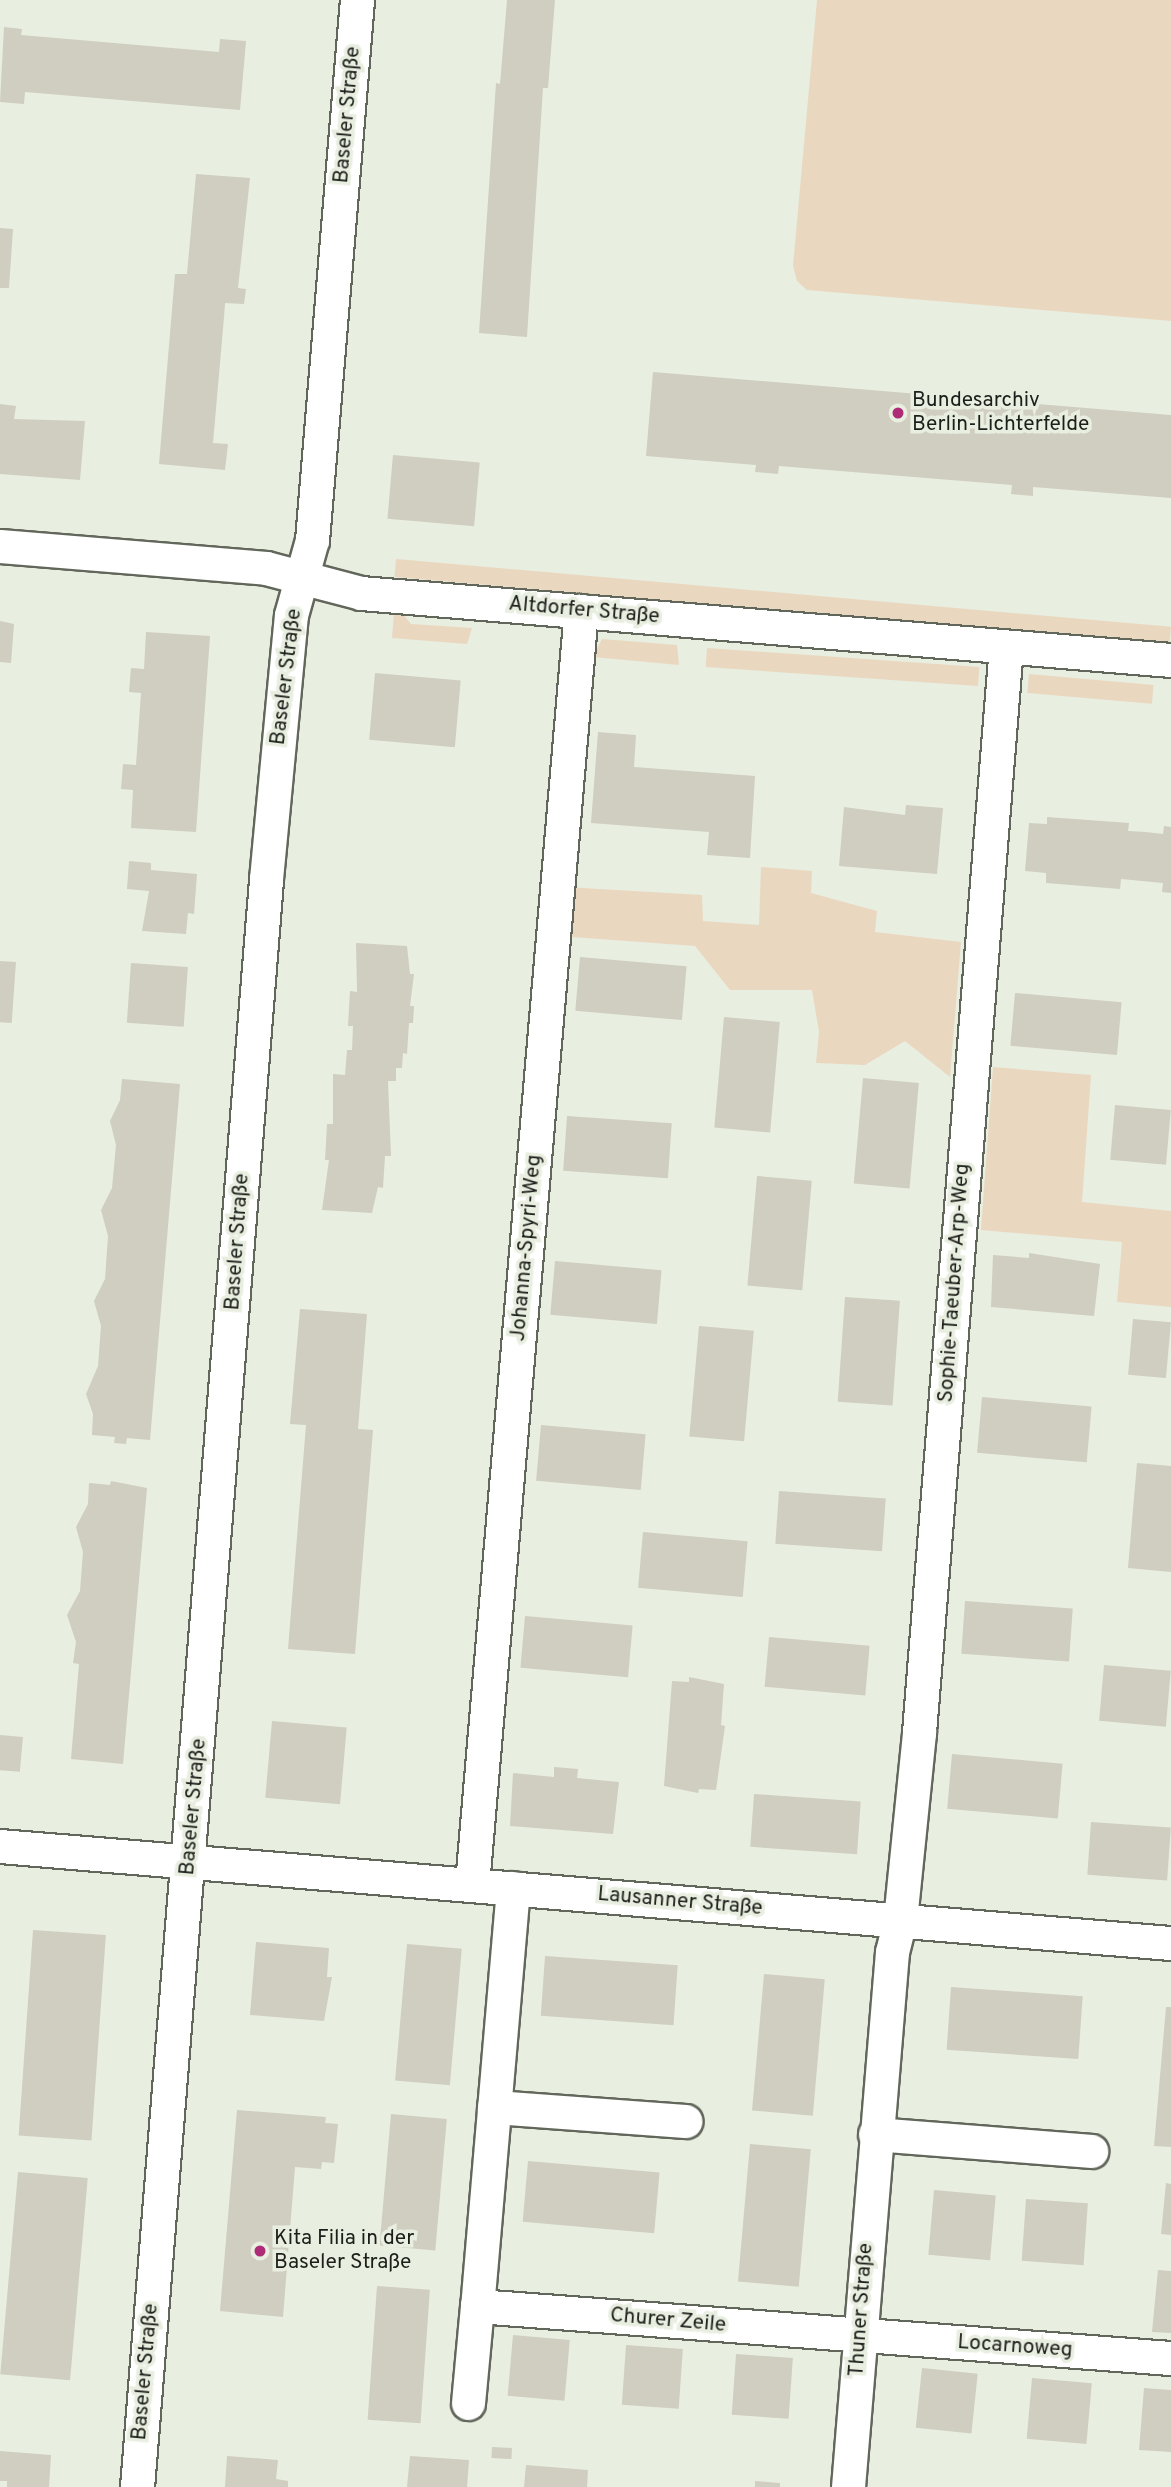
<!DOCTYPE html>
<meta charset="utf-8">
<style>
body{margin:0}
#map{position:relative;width:1171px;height:2487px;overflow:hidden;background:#e8eee0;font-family:Overpass,sans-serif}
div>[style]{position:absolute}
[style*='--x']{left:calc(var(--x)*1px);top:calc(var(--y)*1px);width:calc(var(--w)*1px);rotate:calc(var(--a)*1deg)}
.green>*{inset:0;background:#ead7c0;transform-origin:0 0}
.building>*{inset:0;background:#d0cec0;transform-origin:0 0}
.roads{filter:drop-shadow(2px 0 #62675b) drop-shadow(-2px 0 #62675b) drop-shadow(0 2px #62675b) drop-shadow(0 -2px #62675b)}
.street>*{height:33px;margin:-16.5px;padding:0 16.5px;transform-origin:16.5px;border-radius:16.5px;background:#fff}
.dots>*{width:19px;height:19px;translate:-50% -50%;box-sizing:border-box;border:4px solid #e8eee0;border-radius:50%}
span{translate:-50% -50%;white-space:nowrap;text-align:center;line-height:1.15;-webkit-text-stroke:7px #e8eee0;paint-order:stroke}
.street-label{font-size:21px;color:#1c1e19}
.poi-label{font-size:21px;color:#1c1e19}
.left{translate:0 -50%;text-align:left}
</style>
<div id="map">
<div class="green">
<div style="clip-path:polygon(817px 0,1171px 0,1171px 321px,807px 290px,797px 281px,793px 266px)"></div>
<div style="left:396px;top:559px;width:778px;height:18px;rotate:5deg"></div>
<div style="clip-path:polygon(394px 612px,402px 613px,411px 624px,472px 628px,467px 644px,392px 638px)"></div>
<div style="clip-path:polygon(602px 639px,677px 645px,679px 665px,593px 657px)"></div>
<div style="left:707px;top:648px;width:273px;height:19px;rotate:4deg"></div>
<div style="left:1029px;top:674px;width:125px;height:19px;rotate:5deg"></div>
<div style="clip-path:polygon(761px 867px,812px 871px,811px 893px,877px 911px,875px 932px,961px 942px,950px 1077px,905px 1041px,865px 1065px,816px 1063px,819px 1032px,812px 990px,730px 990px,695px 946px,572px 937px,562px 932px,565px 887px,702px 895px,703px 921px,759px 925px)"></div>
<div style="clip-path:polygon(993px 1067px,1091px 1075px,1082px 1202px,1171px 1211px,1171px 1307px,1117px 1302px,1122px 1242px,981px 1230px)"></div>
</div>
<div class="building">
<div style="clip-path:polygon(507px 0,555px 0,548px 88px,543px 88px,527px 337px,479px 333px,496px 83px,500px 84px)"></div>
<div style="clip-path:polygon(4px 27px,22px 29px,21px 35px,219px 52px,220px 39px,246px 41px,240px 110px,25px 92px,24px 104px,0 102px)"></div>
<div style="clip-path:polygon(196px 174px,250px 178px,238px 288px,246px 289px,244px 304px,225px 303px,224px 317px,213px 443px,228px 444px,225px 470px,159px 464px,175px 274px,187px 274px)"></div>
<div style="clip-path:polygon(0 228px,13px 229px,9px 288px,0 288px)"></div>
<div style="clip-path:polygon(653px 372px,1171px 415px,1171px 498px,1033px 487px,1033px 496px,1011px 494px,1012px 485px,779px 466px,778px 474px,755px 472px,756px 465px,646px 456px)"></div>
<div style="clip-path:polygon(0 404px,16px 406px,14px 419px,85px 421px,80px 480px,0 474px)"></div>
<div style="left:393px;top:455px;width:87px;height:64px;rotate:5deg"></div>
<div style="clip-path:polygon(0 621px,14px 624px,11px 663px,0 662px)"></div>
<div style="clip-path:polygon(146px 632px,210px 636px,196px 832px,131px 828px,133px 790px,121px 789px,123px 764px,136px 765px,141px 693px,129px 692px,131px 668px,144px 669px)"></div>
<div style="left:375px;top:673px;width:86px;height:67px;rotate:5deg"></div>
<div style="clip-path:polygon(598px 732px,636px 735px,634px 767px,755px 776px,750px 858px,707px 855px,709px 832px,591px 823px)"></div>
<div style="clip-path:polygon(906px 805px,943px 808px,937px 874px,839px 866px,844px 807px,905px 815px)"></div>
<div style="clip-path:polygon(1047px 817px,1129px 823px,1128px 831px,1146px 832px,1163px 834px,1164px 826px,1171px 827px,1171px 893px,1162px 892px,1163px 883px,1121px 879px,1120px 889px,1046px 883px,1046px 873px,1025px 871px,1029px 823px,1047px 824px)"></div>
<div style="clip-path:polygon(129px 861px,151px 863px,151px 870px,197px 874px,194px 914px,188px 913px,186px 934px,142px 931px,149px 891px,127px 889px)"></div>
<div style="clip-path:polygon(356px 943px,407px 946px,410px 974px,414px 974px,410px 1006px,414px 1006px,413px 1023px,409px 1023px,407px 1054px,403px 1053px,402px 1068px,396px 1068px,396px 1081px,388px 1081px,391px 1156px,385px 1156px,383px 1188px,378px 1187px,372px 1213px,322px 1210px,329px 1160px,325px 1160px,327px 1124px,333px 1124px,333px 1074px,345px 1075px,347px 1050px,352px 1050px,353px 1026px,348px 1026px,350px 991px,357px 992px)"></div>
<div style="left:580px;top:957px;width:107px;height:54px;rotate:5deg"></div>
<div style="left:0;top:961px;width:16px;height:61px;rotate:4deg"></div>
<div style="left:131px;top:963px;width:57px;height:60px;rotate:4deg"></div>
<div style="left:1015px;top:993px;width:107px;height:53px;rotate:5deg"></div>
<div style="left:724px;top:1017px;width:56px;height:111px;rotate:5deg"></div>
<div style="left:863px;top:1078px;width:56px;height:106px;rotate:5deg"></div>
<div style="clip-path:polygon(122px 1079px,180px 1084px,150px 1440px,127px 1438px,126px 1444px,114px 1443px,115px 1437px,92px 1435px,93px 1414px,86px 1394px,98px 1366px,101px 1326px,94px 1301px,105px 1279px,108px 1236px,101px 1210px,112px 1188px,116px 1145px,110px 1121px,120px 1100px)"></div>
<div style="left:1115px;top:1105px;width:56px;height:55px;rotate:5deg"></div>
<div style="left:567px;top:1116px;width:105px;height:55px;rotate:4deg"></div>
<div style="left:757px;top:1176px;width:55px;height:110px;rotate:5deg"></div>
<div style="clip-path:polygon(1029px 1253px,1100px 1264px,1094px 1316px,991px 1307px,993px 1255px,1029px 1258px)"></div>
<div style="left:555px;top:1261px;width:107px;height:54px;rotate:5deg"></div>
<div style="left:845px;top:1297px;width:55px;height:105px;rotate:4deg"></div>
<div style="clip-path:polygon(300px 1309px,367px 1314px,358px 1429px,373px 1430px,355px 1654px,288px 1649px,306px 1425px,290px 1424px)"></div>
<div style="left:1133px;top:1319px;width:38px;height:56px;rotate:5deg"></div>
<div style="left:699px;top:1326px;width:55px;height:111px;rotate:5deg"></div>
<div style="left:982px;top:1397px;width:110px;height:56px;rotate:5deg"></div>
<div style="left:541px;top:1425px;width:105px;height:56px;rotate:5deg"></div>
<div style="clip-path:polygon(1137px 1463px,1171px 1466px,1171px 1572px,1128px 1568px)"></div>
<div style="clip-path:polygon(111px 1481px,147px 1488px,123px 1764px,71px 1759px,79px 1664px,73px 1663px,76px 1642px,67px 1615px,80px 1591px,83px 1552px,76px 1527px,88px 1504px,89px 1483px,110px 1485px)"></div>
<div style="left:779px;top:1491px;width:107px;height:53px;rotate:4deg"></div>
<div style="left:643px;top:1532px;width:105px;height:56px;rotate:5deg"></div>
<div style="left:965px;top:1601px;width:108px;height:53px;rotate:4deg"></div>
<div style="left:525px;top:1616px;width:108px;height:52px;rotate:5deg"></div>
<div style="left:769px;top:1637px;width:101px;height:50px;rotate:5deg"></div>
<div style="left:1104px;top:1665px;width:67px;height:56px;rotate:5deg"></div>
<div style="clip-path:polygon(689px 1677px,724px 1684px,721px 1725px,725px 1726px,716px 1790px,699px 1789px,698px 1793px,664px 1786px,672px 1681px,689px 1682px)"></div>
<div style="left:272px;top:1721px;width:75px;height:77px;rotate:5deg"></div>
<div style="left:0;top:1735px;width:23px;height:35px;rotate:5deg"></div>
<div style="left:952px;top:1754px;width:111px;height:55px;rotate:5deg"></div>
<div style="clip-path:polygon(554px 1767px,578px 1769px,577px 1778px,619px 1782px,613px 1834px,510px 1826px,513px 1773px,554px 1777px)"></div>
<div style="left:754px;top:1794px;width:107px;height:53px;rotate:4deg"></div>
<div style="left:1091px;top:1822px;width:80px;height:53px;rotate:4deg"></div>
<div style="left:33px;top:1930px;width:73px;height:206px;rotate:4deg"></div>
<div style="clip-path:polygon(256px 1942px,329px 1948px,327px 1977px,332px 1977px,324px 2021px,250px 2015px)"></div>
<div style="left:407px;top:1944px;width:55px;height:137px;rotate:5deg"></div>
<div style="left:545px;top:1956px;width:133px;height:60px;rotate:4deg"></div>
<div style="left:764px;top:1974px;width:61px;height:137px;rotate:5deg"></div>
<div style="left:951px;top:1987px;width:132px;height:63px;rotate:4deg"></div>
<div style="clip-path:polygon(1166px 2007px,1171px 2007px,1171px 2147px,1154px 2146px)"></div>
<div style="clip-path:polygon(237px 2110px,326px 2117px,325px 2123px,338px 2124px,334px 2163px,322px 2162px,321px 2169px,295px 2167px,283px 2317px,220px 2311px)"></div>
<div style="left:391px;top:2114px;width:56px;height:132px;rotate:5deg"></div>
<div style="left:750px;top:2144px;width:61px;height:138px;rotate:5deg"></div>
<div style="left:528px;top:2161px;width:132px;height:61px;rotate:5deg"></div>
<div style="left:18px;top:2172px;width:70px;height:203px;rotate:5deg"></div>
<div style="clip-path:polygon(1166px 2183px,1171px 2184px,1171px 2235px,1161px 2234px)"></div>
<div style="left:934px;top:2190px;width:62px;height:65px;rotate:5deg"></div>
<div style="left:1026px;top:2199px;width:62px;height:62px;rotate:4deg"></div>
<div style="clip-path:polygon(1158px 2270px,1171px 2271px,1171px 2333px,1152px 2332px)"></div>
<div style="left:377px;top:2286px;width:53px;height:134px;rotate:4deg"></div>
<div style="left:513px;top:2335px;width:57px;height:61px;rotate:5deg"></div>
<div style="left:626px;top:2345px;width:57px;height:60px;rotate:4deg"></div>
<div style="left:736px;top:2354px;width:57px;height:61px;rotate:4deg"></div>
<div style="left:922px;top:2368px;width:56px;height:60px;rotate:6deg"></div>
<div style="left:1032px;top:2378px;width:60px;height:61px;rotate:5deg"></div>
<div style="clip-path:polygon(1144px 2388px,1171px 2390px,1171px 2452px,1139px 2450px)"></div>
<div style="left:492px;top:2447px;width:20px;height:11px;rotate:3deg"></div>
<div style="clip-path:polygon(0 2451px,51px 2455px,49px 2487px,7px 2487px,7px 2481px,0 2481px)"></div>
<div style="clip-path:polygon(227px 2456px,278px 2460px,276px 2479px,288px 2481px,288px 2487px,225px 2487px)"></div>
<div style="clip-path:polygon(410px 2456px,469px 2460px,467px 2487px,407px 2487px)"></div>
<div style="clip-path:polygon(526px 2465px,588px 2470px,587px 2487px,524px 2487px)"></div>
<div style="clip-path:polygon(755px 2481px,780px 2483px,780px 2487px,755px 2487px)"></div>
</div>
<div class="roads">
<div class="street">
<div style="--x:0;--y:546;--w:267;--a:4.7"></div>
<div style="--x:266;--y:568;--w:98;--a:14.7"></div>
<div style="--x:361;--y:593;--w:813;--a:4.73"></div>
<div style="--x:0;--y:1846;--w:1175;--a:4.74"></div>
<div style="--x:472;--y:1884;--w:1278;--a:-85.11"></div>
<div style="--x:513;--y:1888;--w:420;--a:94.9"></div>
<div style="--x:477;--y:2306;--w:696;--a:4.29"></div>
<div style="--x:494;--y:2107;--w:192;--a:4.2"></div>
<div style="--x:875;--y:2134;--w:217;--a:4.5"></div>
<div style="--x:468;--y:2403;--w:97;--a:-84.7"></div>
<div style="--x:137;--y:2487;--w:1613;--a:-85.41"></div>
<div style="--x:266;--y:879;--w:265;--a:-84.6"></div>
<div style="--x:291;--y:615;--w:78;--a:-74.4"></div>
<div style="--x:312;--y:540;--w:542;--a:-85.24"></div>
<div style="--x:848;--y:2487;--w:537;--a:-85.3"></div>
<div style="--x:892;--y:1952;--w:33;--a:-76"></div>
<div style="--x:900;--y:1920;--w:189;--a:-84.2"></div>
<div style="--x:919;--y:1732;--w:1088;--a:-85.42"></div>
</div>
</div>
<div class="dots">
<div style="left:898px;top:413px;background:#ae2c77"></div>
<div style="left:260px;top:2251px;background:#ae2c77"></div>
</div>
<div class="street-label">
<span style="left:348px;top:115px;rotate:-85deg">Baseler Straße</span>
<span style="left:584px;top:611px;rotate:5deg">Altdorfer Straße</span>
<span style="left:287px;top:677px;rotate:-83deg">Baseler Straße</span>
<span style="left:238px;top:1242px;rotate:-86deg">Baseler Straße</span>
<span style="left:527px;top:1248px;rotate:-85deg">Johanna-Spyri-Weg</span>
<span style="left:955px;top:1283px;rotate:-86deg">Sophie-Taeuber-Arp-Weg</span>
<span style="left:194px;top:1807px;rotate:-85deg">Baseler Straße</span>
<span style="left:680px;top:1902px;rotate:5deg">Lausanner Straße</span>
<span style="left:862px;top:2310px;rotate:-86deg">Thuner Straße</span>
<span style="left:668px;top:2321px;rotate:5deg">Churer Zeile</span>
<span style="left:1015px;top:2347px;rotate:4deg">Locarnoweg</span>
<span style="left:146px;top:2372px;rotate:-85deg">Baseler Straße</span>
</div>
<div class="poi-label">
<span class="left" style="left:912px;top:413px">Bundesarchiv<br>Berlin-Lichterfelde</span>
<span class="left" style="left:274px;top:2251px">Kita Filia in der<br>Baseler Straße</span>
</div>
</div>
